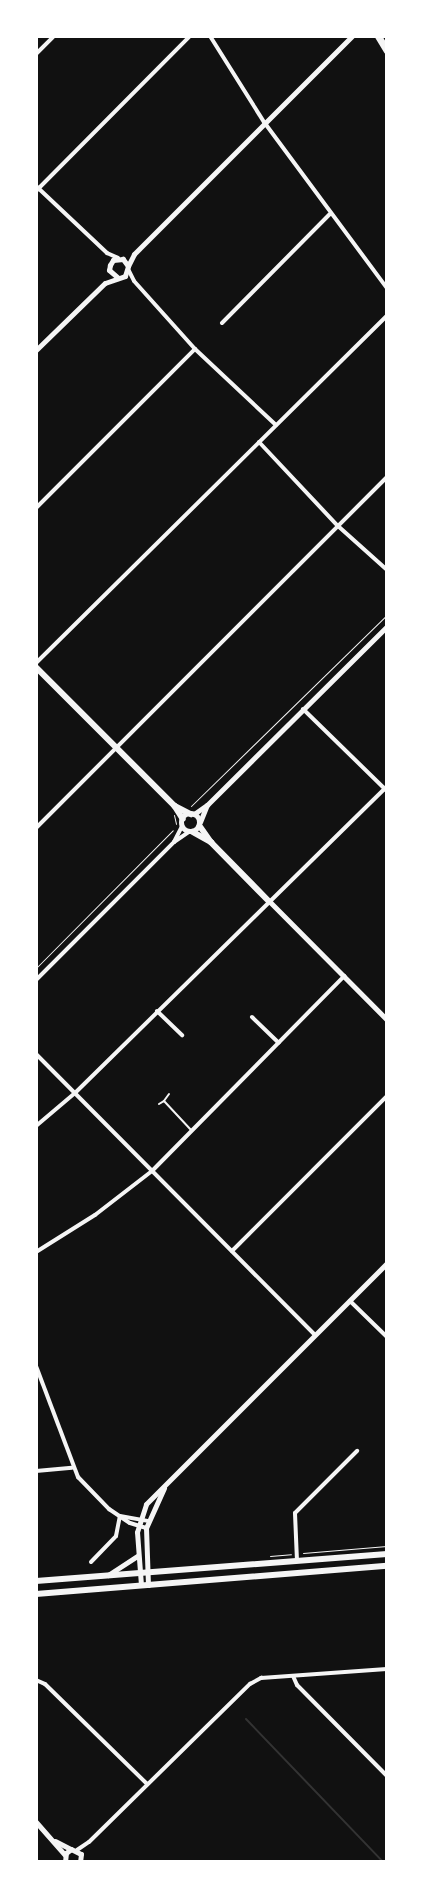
<!DOCTYPE html>
<style>
body{margin:0}
#map{position:relative;width:423px;height:1898px;overflow:hidden;background:#111;font-family:Bitter,serif}
div>[style]{position:absolute}
[style*='--x']{left:calc(var(--x)*1px);top:calc(var(--y)*1px);width:calc(var(--w)*1px);rotate:calc(var(--a)*1deg)}
.stream>*{height:2px;margin:-1px;padding:0 1px;transform-origin:1px;border-radius:1px;background:#333}
.path>*{height:1px;margin:-0.5px;padding:0 0.5px;transform-origin:0.5px;border-radius:0.5px;background:#f5f5f5}
.service>*{height:2px;margin:-1px;padding:0 1px;transform-origin:1px;border-radius:1px;background:#f5f5f5}
.minor>*{height:4px;margin:-2px;padding:0 2px;transform-origin:2px;border-radius:2px;background:#f5f5f5}
.tertiary>*{height:5px;margin:-2.5px;padding:0 2.5px;transform-origin:2.5px;border-radius:2.5px;background:#f5f5f5}
.secondary>*{height:5.5px;margin:-2.75px;padding:0 2.75px;transform-origin:2.75px;border-radius:2.75px;background:#f5f5f5}
.secondary>.ring{margin:-2.75px;padding:0;box-sizing:content-box;background:none;border:5.5px solid #f5f5f5;border-radius:50%}
.primary>*{height:6px;margin:-3px;padding:0 3px;transform-origin:3px;border-radius:3px;background:#f5f5f5}
.trunk>*{height:7px;margin:-3.5px;padding:0 3.5px;transform-origin:3.5px;border-radius:3.5px;background:#f5f5f5}
span{translate:-50% -50%;white-space:nowrap;text-align:center;line-height:1.15;-webkit-text-stroke:4px #fff;paint-order:stroke}
.frame{position:absolute;inset:0;border:38px solid #fff;pointer-events:none}
</style>
<div id="map">
<div class="stream">
<div style="--x:246;--y:1719;--w:198;--a:46.2"></div>
</div>
<div class="path">
<div style="--x:191;--y:806;--w:274;--a:-44.3"></div>
<div style="--x:174;--y:815;--w:9;--a:77"></div>
<div style="--x:36;--y:968;--w:194;--a:-45.2"></div>
<div style="--x:303;--y:1553;--w:84;--a:-4.8"></div>
<div style="--x:270;--y:1556;--w:21;--a:-5"></div>
</div>
<div class="service">
<div style="--x:169;--y:1094;--w:9;--a:126"></div>
<div style="--x:164;--y:1101;--w:40;--a:47"></div>
<div style="--x:159;--y:1104;--w:6;--a:-31"></div>
</div>
<div class="minor">
<div style="--x:210;--y:36;--w:102;--a:57.9"></div>
<div style="--x:264;--y:122;--w:207;--a:53.5"></div>
<div style="--x:36;--y:54;--w:25;--a:-45"></div>
<div style="--x:36;--y:186;--w:98;--a:43.3"></div>
<div style="--x:107;--y:253;--w:12;--a:24"></div>
<div style="--x:36;--y:191;--w:218;--a:-45.2"></div>
<div style="--x:128;--y:269;--w:13;--a:63"></div>
<div style="--x:134;--y:281;--w:91;--a:48.1"></div>
<div style="--x:195;--y:349;--w:111;--a:43.2"></div>
<div style="--x:222;--y:323;--w:153;--a:-45.3"></div>
<div style="--x:259;--y:442;--w:115;--a:46.8"></div>
<div style="--x:338;--y:526;--w:66;--a:41.9"></div>
<div style="--x:36;--y:508;--w:225;--a:-45"></div>
<div style="--x:36;--y:663;--w:494;--a:-44.7"></div>
<div style="--x:303;--y:709;--w:117;--a:44.3"></div>
<div style="--x:36;--y:828;--w:496;--a:-45"></div>
<div style="--x:174;--y:842;--w:18;--a:-63"></div>
<div style="--x:36;--y:980;--w:195;--a:-45"></div>
<div style="--x:174;--y:842;--w:18;--a:-34"></div>
<div style="--x:157;--y:1011;--w:35;--a:44"></div>
<div style="--x:252;--y:1017;--w:37;--a:44"></div>
<div style="--x:36;--y:1054;--w:396;--a:45.2"></div>
<div style="--x:36;--y:1126;--w:51;--a:-40.2"></div>
<div style="--x:75;--y:1093;--w:438;--a:-44.5"></div>
<div style="--x:232;--y:1251;--w:219;--a:-45"></div>
<div style="--x:36;--y:1252;--w:70;--a:-32.1"></div>
<div style="--x:95;--y:1215;--w:72;--a:-37.7"></div>
<div style="--x:152;--y:1171;--w:274;--a:-45.4"></div>
<div style="--x:350;--y:1301;--w:52;--a:44.2"></div>
<div style="--x:36;--y:1366;--w:119;--a:69.3"></div>
<div style="--x:78;--y:1477;--w:45;--a:45.9"></div>
<div style="--x:109;--y:1509;--w:25;--a:34"></div>
<div style="--x:130;--y:1523;--w:17;--a:17"></div>
<div style="--x:36;--y:1471;--w:36;--a:-5"></div>
<div style="--x:120;--y:1516;--w:28;--a:10"></div>
<div style="--x:297;--y:1561;--w:48;--a:-92.4"></div>
<div style="--x:295;--y:1513;--w:88;--a:-45"></div>
<div style="--x:91;--y:1562;--w:36;--a:-46"></div>
<div style="--x:116;--y:1536;--w:20;--a:-79"></div>
<div style="--x:293;--y:1676;--w:10;--a:66"></div>
<div style="--x:297;--y:1685;--w:128;--a:45.3"></div>
<div style="--x:36;--y:1680;--w:10;--a:24"></div>
<div style="--x:45;--y:1684;--w:143;--a:44.4"></div>
<div style="--x:77;--y:1850;--w:14;--a:-34"></div>
<div style="--x:89;--y:1842;--w:226;--a:-44.5"></div>
<div style="--x:250;--y:1684;--w:13;--a:-29"></div>
<div style="--x:261;--y:1678;--w:126;--a:-4.1"></div>
</div>
<div class="tertiary">
<div style="--x:128;--y:266;--w:13;--a:-63"></div>
<div style="--x:134;--y:254;--w:308;--a:-45"></div>
<div style="--x:36;--y:350;--w:96;--a:-44.2"></div>
<div style="--x:105;--y:283;--w:21;--a:-19"></div>
<div style="--x:125;--y:276;--w:10;--a:-73"></div>
<div style="--x:128;--y:266;--w:9;--a:-126"></div>
<div style="--x:123;--y:259;--w:10;--a:174"></div>
<div style="--x:113;--y:260;--w:6;--a:121"></div>
<div style="--x:110;--y:265;--w:5;--a:101"></div>
<div style="--x:109;--y:270;--w:11;--a:41"></div>
<div style="--x:194;--y:814;--w:16;--a:-35"></div>
<div style="--x:207;--y:805;--w:254;--a:-44.8"></div>
<div style="--x:200;--y:822;--w:18;--a:-68"></div>
<div style="--x:269;--y:901;--w:168;--a:45.2"></div>
<div style="--x:108;--y:1575;--w:35;--a:-33"></div>
<div style="--x:141;--y:1585;--w:53;--a:-94.3"></div>
<div style="--x:137;--y:1532;--w:29;--a:-72"></div>
<div style="--x:146;--y:1504;--w:341;--a:-45"></div>
<div style="--x:148;--y:1585;--w:57;--a:-92"></div>
<div style="--x:146;--y:1528;--w:44;--a:-65.8"></div>
<div style="--x:36;--y:1822;--w:44;--a:48.7"></div>
<div style="--x:55;--y:1841;--w:18;--a:27"></div>
<div style="--x:65;--y:1862;--w:9;--a:-84"></div>
<div style="--x:66;--y:1853;--w:6;--a:-39"></div>
<div style="--x:71;--y:1849;--w:11;--a:27"></div>
<div style="--x:81;--y:1854;--w:8;--a:97"></div>
</div>
<div class="secondary">
<div style="--x:36;--y:667;--w:197;--a:45"></div>
<div style="--x:175;--y:806;--w:15;--a:58"></div>
<div style="--x:175;--y:806;--w:18;--a:27"></div>
<div class="ring" style="left:182px;top:814px;width:12.5px;height:12.5px"></div>
<div style="--x:200;--y:826;--w:19;--a:55"></div>
<div style="--x:211;--y:842;--w:83;--a:45.5"></div>
<div style="--x:193;--y:832;--w:21;--a:29"></div>
</div>
<div class="primary">
<div style="--x:36;--y:1581;--w:352;--a:-4.4"></div>
<div style="--x:36;--y:1594;--w:352;--a:-4.6"></div>
</div>
<div class="trunk">
<div style="--x:378;--y:36;--w:17;--a:59"></div>
</div>
<div class="frame"></div>
</div>
